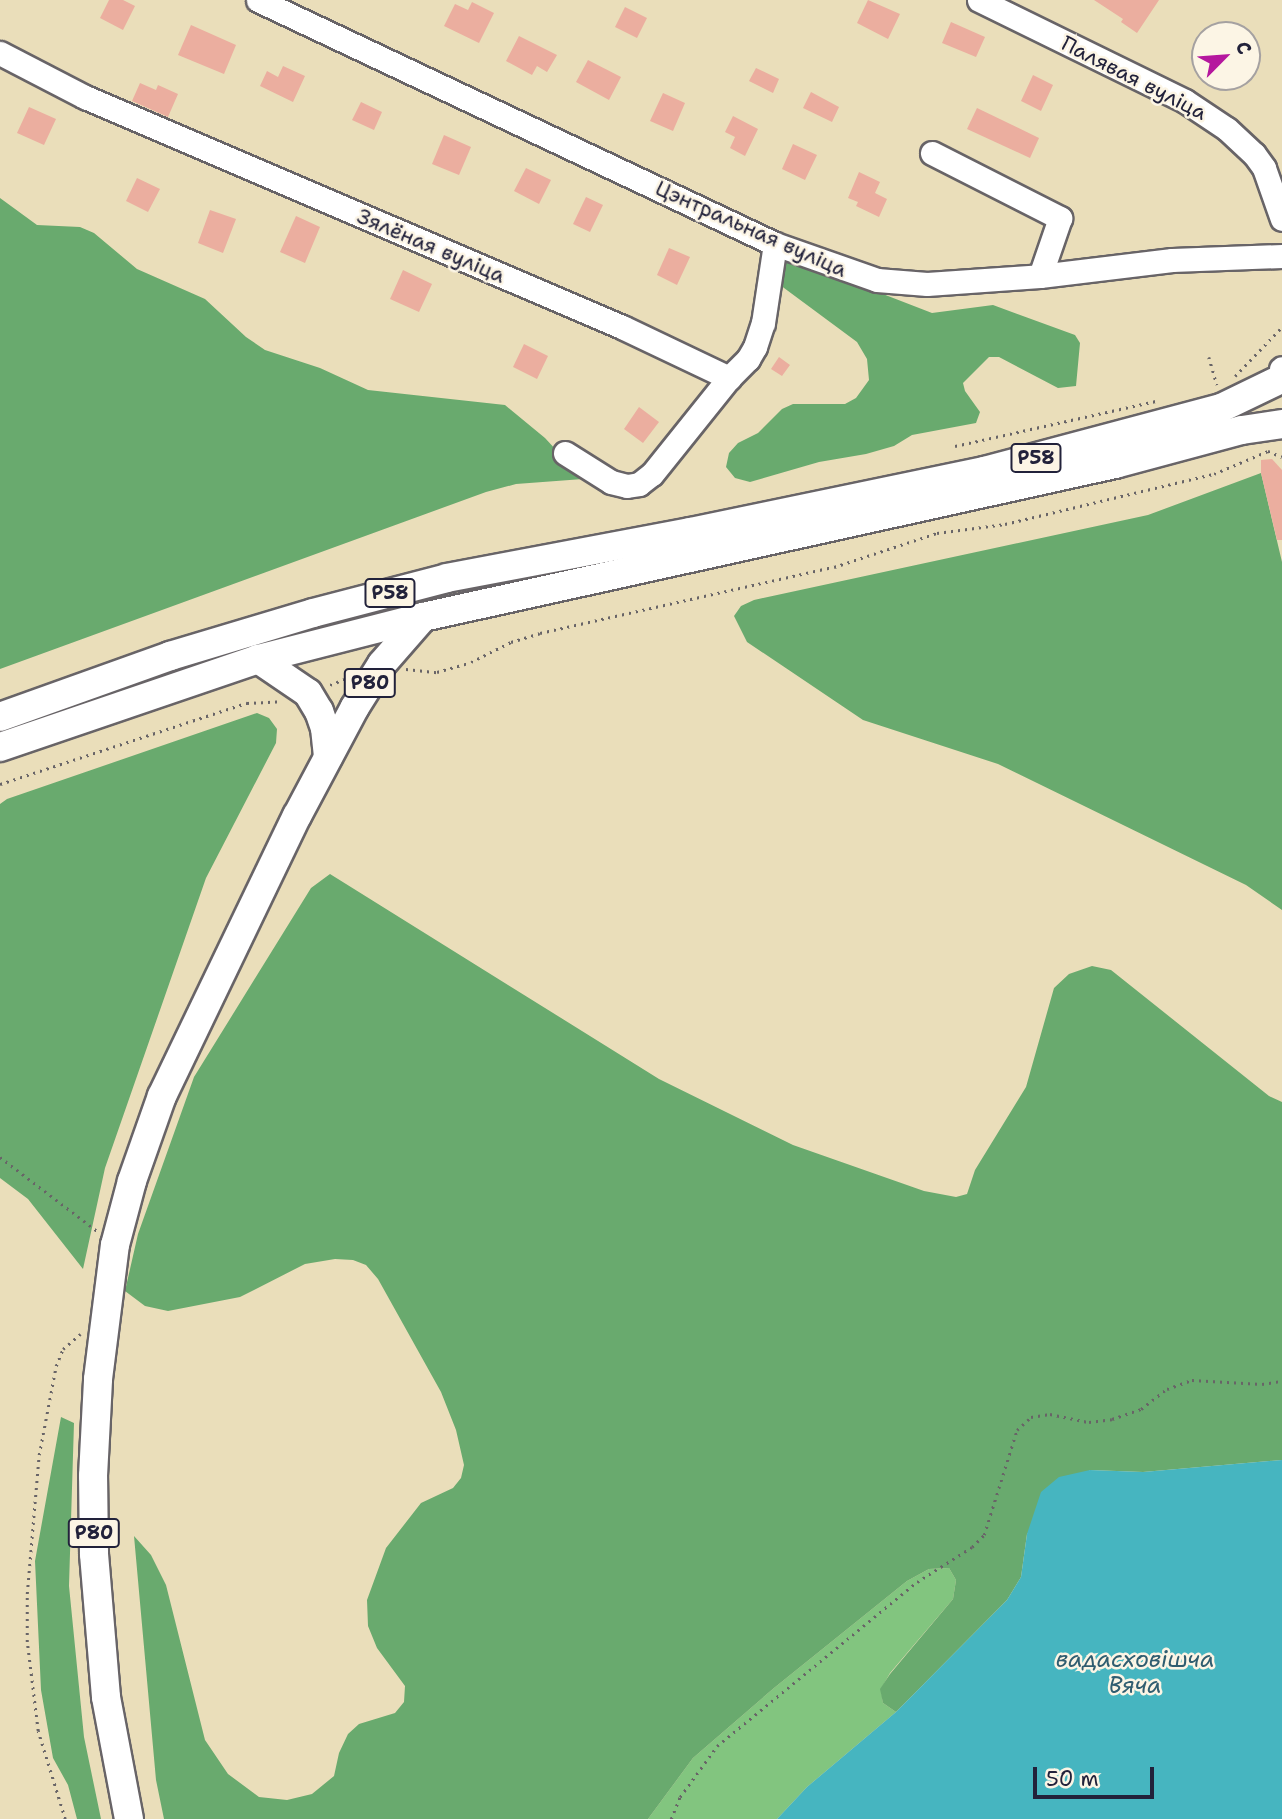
<!DOCTYPE html>
<meta charset="utf-8">
<style>
body{margin:0}
#map{position:relative;width:1282px;height:1819px;overflow:hidden;background:#eadeba;font-family:"Shantell Sans",sans-serif}
div>[style]{position:absolute}
[style*='--x']{left:calc(var(--x)*1px);top:calc(var(--y)*1px);width:calc(var(--w)*1px);rotate:calc(var(--a)*1deg)}
.green>*{inset:0;background:#82c57f}
.forest>*{inset:0;background:#69aa6e}
.water>*{inset:0;background:#46b5c0}
.building>*{inset:0;background:#ebae9f}
.path>*{height:2.5px;margin-top:-1.25px;transform-origin:0;background:repeating-linear-gradient(90deg,#686467 0 2px,transparent 0 7px)}
.roads{filter:drop-shadow(2px 0 #686467) drop-shadow(-2px 0 #686467) drop-shadow(0 2px #686467) drop-shadow(0 -2px #686467)}
.minor>*{height:23px;margin:-11.5px;padding:0 11.5px;transform-origin:11.5px;border-radius:11.5px;background:#fff}
.major>*{height:28px;margin:-14px;padding:0 14px;transform-origin:14px;border-radius:14px;background:#fff}
span{translate:-50% -50%;white-space:nowrap;text-align:center;line-height:1.15;-webkit-text-stroke:5px #fcf5e5;paint-order:stroke}
.shield-label span{padding:2px 5px;background:#fcf5e5;border:2px solid;border-radius:5px;-webkit-text-stroke-width:0}
.shield-label{font-size:19px;color:#22223b;font-weight:700}
.street-label{font-size:21px;color:#22223b}
.water-label{font-size:23px;color:#305d70;font-style:italic}
.north{position:absolute;left:1191px;top:21px;width:70px;height:70px;box-sizing:border-box;background:#fcf5e5;border:2px solid #a5a1a1;border-radius:50%;rotate:65deg;font-size:19px;font-weight:700;line-height:28px;text-align:center;color:#22223b}
.north::after{content:'';display:block;margin:auto;width:24px;height:32px;background:#b5179e;clip-path:polygon(50% 0,100% 100%,50% 72%,0 100%)}
.scale{position:absolute;left:1033px;top:1767px;width:121px;height:32px;box-sizing:border-box;border:4px solid #22223b;border-top:0;padding-left:9px;font-size:21px;line-height:24px;white-space:nowrap;color:#22223b;-webkit-text-stroke:5px #fcf5e5;paint-order:stroke}
</style>
<div id="map">
<div class="green">
<div style="clip-path:polygon(949px 1568px,956px 1580px,953px 1599px,890px 1673px,881px 1689px,883px 1703px,896px 1712px,807px 1787px,777px 1819px,648px 1819px,693px 1758px,774px 1688px,907px 1581px,929px 1569px)"></div>
</div>
<div class="forest">
<div style="clip-path:polygon(0 198px,37px 225px,80px 227px,94px 233px,137px 269px,205px 299px,246px 337px,265px 350px,320px 368px,368px 390px,505px 405px,545px 438px,583px 479px,516px 484px,486px 492px,0 669px)"></div>
<div style="clip-path:polygon(795px 260px,932px 313px,993px 305px,1075px 335px,1080px 343px,1076px 386px,1058px 388px,999px 357px,989px 357px,963px 383px,965px 391px,980px 412px,976px 423px,912px 435px,894px 446px,866px 454px,819px 462px,750px 482px,735px 478px,726px 467px,729px 453px,738px 443px,758px 433px,782px 409px,793px 404px,845px 404px,856px 398px,869px 380px,867px 359px,857px 342px,780px 285px,780px 272px,785px 262px)"></div>
<div style="clip-path:polygon(1261px 473px,1282px 562px,1282px 910px,1246px 885px,998px 764px,863px 720px,747px 642px,734px 616px,741px 606px,754px 600px,1148px 515px)"></div>
<div style="clip-path:polygon(257px 713px,269px 718px,277px 729px,276px 743px,206px 878px,105px 1168px,83px 1269px,28px 1199px,0 1178px,0 804px,7px 799px)"></div>
<div style="clip-path:polygon(330px 874px,659px 1079px,793px 1145px,924px 1191px,956px 1197px,967px 1194px,975px 1170px,1026px 1087px,1054px 988px,1069px 974px,1092px 966px,1111px 970px,1269px 1096px,1282px 1102px,1282px 1460px,1143px 1472px,1090px 1470px,1027px 1534px,1021px 1577px,1007px 1600px,896px 1712px,883px 1703px,880px 1689px,890px 1674px,953px 1599px,956px 1580px,949px 1568px,929px 1569px,907px 1581px,774px 1688px,693px 1758px,648px 1819px,164px 1819px,156px 1780px,134px 1536px,151px 1555px,166px 1585px,205px 1740px,228px 1774px,259px 1797px,287px 1800px,312px 1794px,334px 1776px,339px 1753px,348px 1734px,359px 1724px,395px 1713px,404px 1702px,405px 1686px,377px 1648px,368px 1626px,367px 1600px,386px 1548px,421px 1503px,453px 1488px,461px 1478px,464px 1465px,456px 1430px,441px 1392px,378px 1279px,366px 1265px,353px 1260px,335px 1259px,305px 1264px,240px 1297px,168px 1311px,145px 1306px,125px 1291px,138px 1234px,194px 1077px,311px 888px)"></div>
<div style="clip-path:polygon(61px 1417px,74px 1423px,69px 1586px,84px 1737px,101px 1819px,77px 1819px,68px 1785px,53px 1758px,41px 1690px,35px 1561px)"></div>
</div>
<div class="water">
<div style="clip-path:polygon(1282px 1460px,1282px 1819px,777px 1819px,807px 1787px,896px 1712px,1007px 1600px,1021px 1577px,1027px 1534px,1041px 1492px,1059px 1477px,1090px 1470px,1143px 1472px)"></div>
</div>
<div class="building">
<div style="clip-path:polygon(109px 0,123px 0,135px 6px,123px 30px,100px 18px)"></div>
<div style="clip-path:polygon(868px 0,900px 14px,888px 39px,857px 23px)"></div>
<div style="clip-path:polygon(1094px 0,1159px 0,1137px 33px,1121px 22px,1123px 19px)"></div>
<div style="clip-path:polygon(472px 2px,494px 13px,479px 43px,444px 26px,455px 4px,468px 10px)"></div>
<div style="clip-path:polygon(625px 7px,647px 18px,637px 38px,615px 27px)"></div>
<div style="clip-path:polygon(951px 22px,985px 37px,976px 57px,942px 43px)"></div>
<div style="clip-path:polygon(191px 25px,236px 45px,224px 74px,178px 55px)"></div>
<div style="clip-path:polygon(519px 36px,557px 55px,547px 72px,537px 66px,532px 75px,506px 61px)"></div>
<div style="clip-path:polygon(588px 60px,621px 77px,609px 100px,576px 82px)"></div>
<div style="clip-path:polygon(283px 66px,305px 76px,293px 102px,260px 86px,267px 71px,278px 77px)"></div>
<div style="clip-path:polygon(756px 68px,779px 79px,773px 93px,749px 81px)"></div>
<div style="clip-path:polygon(1033px 75px,1053px 85px,1041px 111px,1021px 101px)"></div>
<div style="clip-path:polygon(140px 83px,156px 90px,158px 85px,178px 94px,168px 117px,132px 101px)"></div>
<div style="clip-path:polygon(811px 92px,839px 107px,832px 122px,803px 108px)"></div>
<div style="clip-path:polygon(663px 93px,685px 103px,673px 131px,650px 121px)"></div>
<div style="clip-path:polygon(361px 102px,382px 112px,374px 130px,352px 120px)"></div>
<div style="clip-path:polygon(29px 107px,56px 119px,44px 145px,17px 133px)"></div>
<div style="clip-path:polygon(977px 108px,1039px 138px,1030px 158px,967px 129px)"></div>
<div style="clip-path:polygon(733px 116px,758px 129px,745px 156px,730px 148px,735px 137px,725px 132px)"></div>
<div style="clip-path:polygon(444px 135px,471px 147px,459px 175px,432px 164px)"></div>
<div style="clip-path:polygon(793px 144px,817px 155px,805px 180px,782px 169px)"></div>
<div style="clip-path:polygon(526px 168px,551px 180px,539px 204px,514px 191px)"></div>
<div style="clip-path:polygon(859px 172px,880px 182px,875px 193px,887px 199px,879px 217px,856px 206px,858px 202px,848px 198px)"></div>
<div style="clip-path:polygon(137px 178px,160px 189px,148px 212px,126px 201px)"></div>
<div style="clip-path:polygon(586px 197px,603px 205px,590px 232px,573px 224px)"></div>
<div style="clip-path:polygon(210px 210px,236px 219px,223px 253px,198px 243px)"></div>
<div style="clip-path:polygon(296px 216px,320px 227px,305px 263px,280px 252px)"></div>
<div style="clip-path:polygon(669px 248px,690px 257px,677px 285px,657px 275px)"></div>
<div style="clip-path:polygon(403px 270px,432px 284px,419px 312px,390px 299px)"></div>
<div style="clip-path:polygon(524px 344px,548px 356px,537px 379px,513px 367px)"></div>
<div style="clip-path:polygon(779px 357px,790px 365px,782px 376px,771px 369px)"></div>
<div style="clip-path:polygon(639px 407px,659px 422px,643px 443px,624px 429px)"></div>
<div style="clip-path:polygon(1272px 459px,1282px 470px,1282px 540px,1277px 540px,1261px 473px,1261px 460px)"></div>
</div>
<div class="path">
<div style="--x:1209;--y:357;--w:29;--a:74"></div>
<div style="--x:1235;--y:376;--w:68;--a:-46.2"></div>
<div style="--x:955;--y:446;--w:207;--a:-12.6"></div>
<div style="--x:406;--y:669;--w:31;--a:6"></div>
<div style="--x:437;--y:672;--w:35;--a:-16"></div>
<div style="--x:471;--y:662;--w:45;--a:-26.6"></div>
<div style="--x:511;--y:642;--w:30;--a:-17"></div>
<div style="--x:540;--y:633;--w:301;--a:-12.7"></div>
<div style="--x:834;--y:567;--w:108;--a:-18.3"></div>
<div style="--x:937;--y:533;--w:69;--a:-7.5"></div>
<div style="--x:1005;--y:524;--w:215;--a:-13.5"></div>
<div style="--x:1214;--y:474;--w:59;--a:-23.1"></div>
<div style="--x:1268;--y:451;--w:15;--a:23"></div>
<div style="--x:330;--y:685;--w:18;--a:-22"></div>
<div style="--x:0;--y:784;--w:260;--a:-18.2"></div>
<div style="--x:247;--y:703;--w:34;--a:-3"></div>
<div style="--x:0;--y:1157;--w:122;--a:37.3"></div>
<div style="--x:65;--y:1819;--w:92;--a:-107.1"></div>
<div style="--x:38;--y:1731;--w:90;--a:-97"></div>
<div style="--x:27;--y:1642;--w:48;--a:-90"></div>
<div style="--x:27;--y:1594;--w:140;--a:-85.1"></div>
<div style="--x:39;--y:1455;--w:91;--a:-79.2"></div>
<div style="--x:56;--y:1366;--w:18;--a:-68"></div>
<div style="--x:63;--y:1349;--w:23;--a:-41"></div>
<div style="--x:671;--y:1819;--w:24;--a:-68"></div>
<div style="--x:680;--y:1797;--w:63;--a:-54"></div>
<div style="--x:717;--y:1746;--w:259;--a:-39.4"></div>
<div style="--x:917;--y:1582;--w:65;--a:-32.5"></div>
<div style="--x:972;--y:1547;--w:17;--a:-45"></div>
<div style="--x:984;--y:1535;--w:110;--a:-72.6"></div>
<div style="--x:1017;--y:1430;--w:19;--a:-43"></div>
<div style="--x:1031;--y:1417;--w:19;--a:-9"></div>
<div style="--x:1050;--y:1414;--w:40;--a:12"></div>
<div style="--x:1089;--y:1422;--w:23;--a:-7"></div>
<div style="--x:1112;--y:1419;--w:31;--a:-19"></div>
<div style="--x:1141;--y:1409;--w:33;--a:-38"></div>
<div style="--x:1167;--y:1389;--w:27;--a:-20"></div>
<div style="--x:1192;--y:1380;--w:70;--a:3.3"></div>
<div style="--x:1262;--y:1384;--w:20;--a:-9"></div>
</div>
<div class="roads">
<div class="minor">
<div style="--x:258;--y:0;--w:572;--a:25.27"></div>
<div style="--x:775;--y:244;--w:108;--a:19.4"></div>
<div style="--x:877;--y:280;--w:50;--a:4.6"></div>
<div style="--x:927;--y:284;--w:113;--a:-4"></div>
<div style="--x:1040;--y:276;--w:133;--a:-6.9"></div>
<div style="--x:1172;--y:260;--w:110;--a:-2.1"></div>
<div style="--x:979;--y:0;--w:229;--a:26.1"></div>
<div style="--x:1185;--y:101;--w:50;--a:33.7"></div>
<div style="--x:1227;--y:129;--w:37;--a:43"></div>
<div style="--x:1254;--y:154;--w:17;--a:54"></div>
<div style="--x:1264;--y:168;--w:54;--a:70.6"></div>
<div style="--x:0;--y:53;--w:96;--a:27.4"></div>
<div style="--x:85;--y:97;--w:584;--a:23.19"></div>
<div style="--x:622;--y:327;--w:119;--a:25.5"></div>
<div style="--x:729;--y:378;--w:27;--a:-45"></div>
<div style="--x:748;--y:359;--w:14;--a:-60"></div>
<div style="--x:755;--y:347;--w:25;--a:-72"></div>
<div style="--x:763;--y:323;--w:80;--a:-81.4"></div>
<div style="--x:932;--y:153;--w:144;--a:26.9"></div>
<div style="--x:1060;--y:218;--w:61;--a:109"></div>
<div style="--x:1281;--y:369;--w:1;--a:-45"></div>
<div style="--x:565;--y:453;--w:54;--a:32.2"></div>
<div style="--x:611;--y:482;--w:16;--a:14"></div>
<div style="--x:627;--y:486;--w:12;--a:-9"></div>
<div style="--x:639;--y:484;--w:16;--a:-38"></div>
<div style="--x:652;--y:474;--w:123;--a:-51.3"></div>
</div>
<div class="major">
<div style="--x:258;--y:659;--w:60;--a:34.2"></div>
<div style="--x:308;--y:693;--w:21;--a:59"></div>
<div style="--x:319;--y:711;--w:18;--a:71"></div>
<div style="--x:325;--y:728;--w:29;--a:84"></div>
<div style="--x:0;--y:717;--w:181;--a:-19.7"></div>
<div style="--x:170;--y:656;--w:149;--a:-16.7"></div>
<div style="--x:313;--y:613;--w:138;--a:-14.6"></div>
<div style="--x:447;--y:578;--w:247;--a:-10.7"></div>
<div style="--x:690;--y:532;--w:300;--a:-11.7"></div>
<div style="--x:984;--y:471;--w:245;--a:-14.9"></div>
<div style="--x:1221;--y:408;--w:60;--a:-25.7"></div>
<div style="--x:0;--y:747;--w:273;--a:-18.8"></div>
<div style="--x:258;--y:659;--w:170;--a:-14.3"></div>
<div style="--x:423;--y:617;--w:709;--a:-12.47"></div>
<div style="--x:1115;--y:464;--w:131;--a:-15"></div>
<div style="--x:1242;--y:430;--w:40;--a:-8.5"></div>
<div style="--x:129;--y:1819;--w:124;--a:-100.7"></div>
<div style="--x:106;--y:1697;--w:144;--a:-94.8"></div>
<div style="--x:94;--y:1554;--w:78;--a:-90.7"></div>
<div style="--x:93;--y:1476;--w:97;--a:-87"></div>
<div style="--x:98;--y:1379;--w:135;--a:-82.8"></div>
<div style="--x:115;--y:1245;--w:66;--a:-75.1"></div>
<div style="--x:132;--y:1181;--w:90;--a:-70.6"></div>
<div style="--x:162;--y:1096;--w:311;--a:-64.3"></div>
<div style="--x:297;--y:816;--w:123;--a:-62"></div>
<div style="--x:355;--y:707;--w:51;--a:-57.9"></div>
<div style="--x:382;--y:664;--w:62;--a:-48.9"></div>
</div>
</div>
<div class="shield-label">
<span style="left:1036px;top:458px">Р58</span>
<span style="left:390px;top:593px">Р58</span>
<span style="left:370px;top:683px">Р80</span>
<span style="left:94px;top:1533px">Р80</span>
</div>
<div class="street-label">
<span style="left:1134px;top:78px;rotate:27deg">Палявая вуліца</span>
<span style="left:751px;top:229px;rotate:24deg">Цэнтральная вуліца</span>
<span style="left:431px;top:246px;rotate:23deg">Зялёная вуліца</span>
</div>
<div class="water-label">
<span style="left:1135px;top:1672px">вадасховішча<br>Вяча</span>
</div>
<div class="north">С</div>
<div class="scale">50 m</div>
</div>
